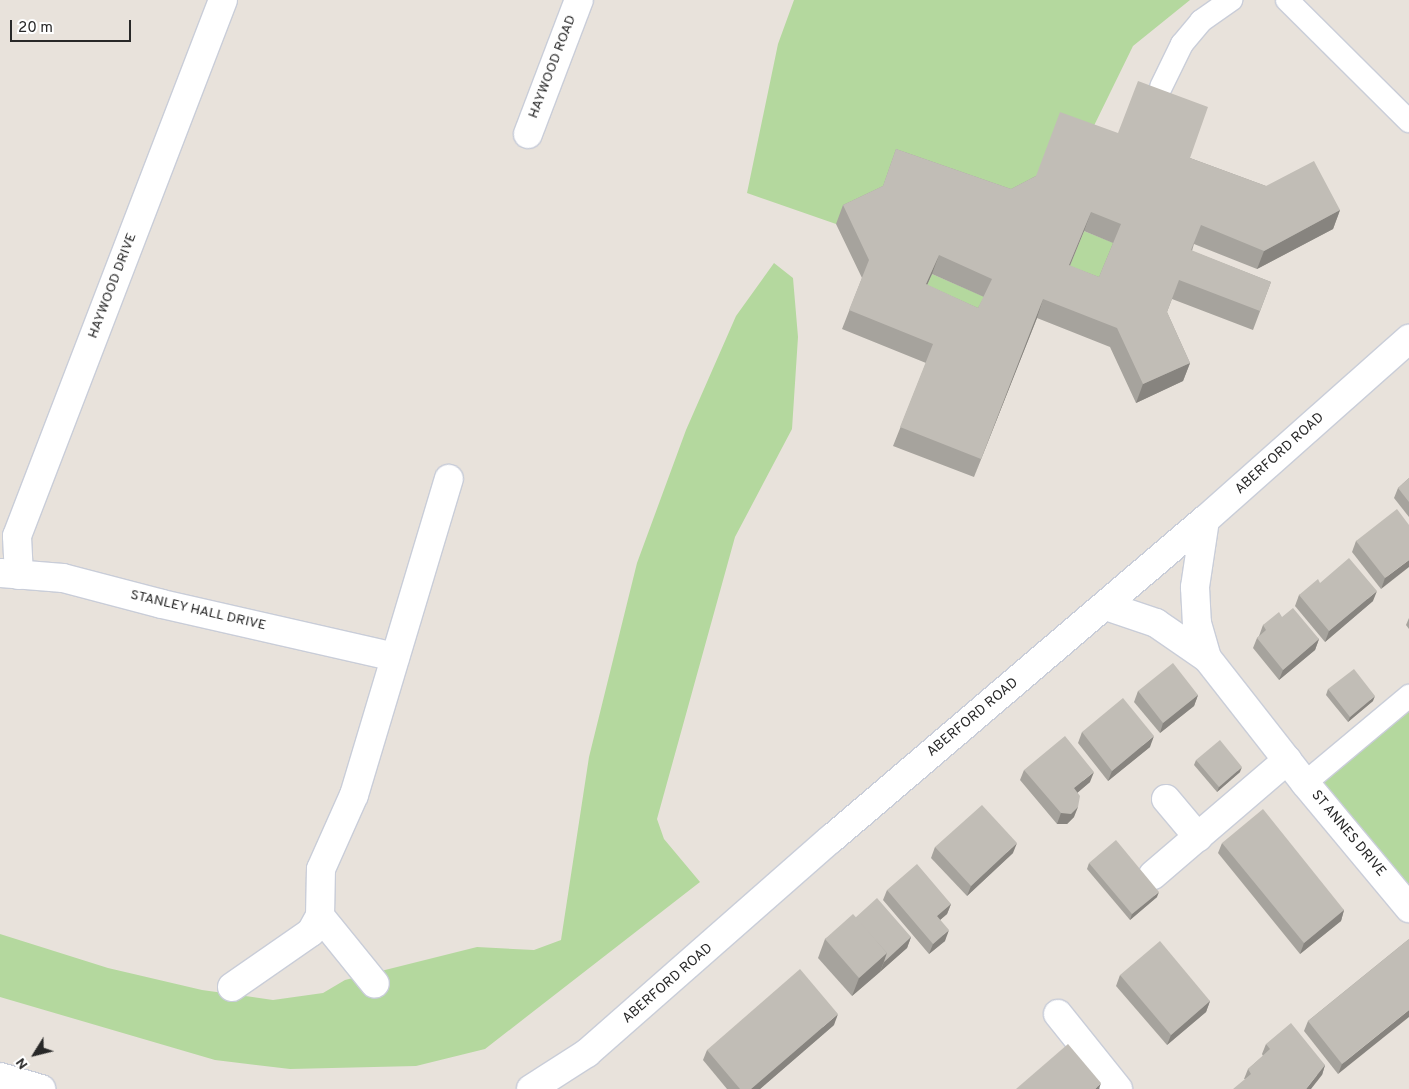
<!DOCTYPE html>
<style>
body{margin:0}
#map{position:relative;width:1409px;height:1089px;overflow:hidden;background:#e8e2db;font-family:Overpass,sans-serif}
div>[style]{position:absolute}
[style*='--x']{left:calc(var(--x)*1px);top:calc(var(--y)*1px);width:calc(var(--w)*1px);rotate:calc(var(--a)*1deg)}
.green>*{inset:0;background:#b4d89e}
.roads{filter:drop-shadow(1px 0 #c9cdd8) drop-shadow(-1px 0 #c9cdd8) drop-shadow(0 1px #c9cdd8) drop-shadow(0 -1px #c9cdd8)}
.service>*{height:22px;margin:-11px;padding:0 11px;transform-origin:11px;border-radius:11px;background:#fff}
.minor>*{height:28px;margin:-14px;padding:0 14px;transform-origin:14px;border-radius:14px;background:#fff}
.wall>*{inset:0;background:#a6a39d}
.shaded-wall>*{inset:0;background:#87847f}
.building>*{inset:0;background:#c1bdb6}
span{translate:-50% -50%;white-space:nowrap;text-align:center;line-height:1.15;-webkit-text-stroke:4.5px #fff;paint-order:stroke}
.street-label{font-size:14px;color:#282828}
.north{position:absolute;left:10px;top:1029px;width:50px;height:50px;-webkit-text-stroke:4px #fff;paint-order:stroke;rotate:234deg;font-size:14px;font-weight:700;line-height:20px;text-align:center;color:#282828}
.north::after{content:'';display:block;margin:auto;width:18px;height:22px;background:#282828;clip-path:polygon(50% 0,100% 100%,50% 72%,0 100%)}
.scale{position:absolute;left:10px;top:20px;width:121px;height:22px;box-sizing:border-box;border:2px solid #282828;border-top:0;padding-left:6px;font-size:15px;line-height:18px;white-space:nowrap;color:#282828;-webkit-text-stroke:4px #fff;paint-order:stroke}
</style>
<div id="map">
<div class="green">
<div style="clip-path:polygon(794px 0,1190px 0,1133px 46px,1086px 142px,1029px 195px,877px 205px,836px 224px,747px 193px,778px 44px)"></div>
<div style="clip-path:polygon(1084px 231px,1114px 243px,1092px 296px,1062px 284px)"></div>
<div style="clip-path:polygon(774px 263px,793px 278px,798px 337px,792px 429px,735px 537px,657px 819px,664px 839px,700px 882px,485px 1049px,416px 1066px,290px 1069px,215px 1060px,0 997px,0 934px,108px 968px,202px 990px,273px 1000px,323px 993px,345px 980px,477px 947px,534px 950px,561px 940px,589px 757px,637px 563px,686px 430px,736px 316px)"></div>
<div style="clip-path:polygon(932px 274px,985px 297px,971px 327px,919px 303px)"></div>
<div style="clip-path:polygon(1409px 696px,1409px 908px,1305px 783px)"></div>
</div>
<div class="roads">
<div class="service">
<div style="--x:1287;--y:0;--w:172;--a:44.8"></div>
<div style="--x:1161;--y:87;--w:48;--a:-64"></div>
<div style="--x:1182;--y:44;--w:30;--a:-50"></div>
<div style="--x:1201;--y:21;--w:37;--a:-35"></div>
<div style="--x:1305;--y:783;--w:136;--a:-39.9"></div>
</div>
<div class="minor">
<div style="--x:528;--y:134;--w:143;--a:-69.2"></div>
<div style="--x:1205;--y:520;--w:68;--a:98.5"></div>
<div style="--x:1195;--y:587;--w:36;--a:87"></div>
<div style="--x:1197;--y:623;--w:36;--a:74"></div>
<div style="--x:1;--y:573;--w:62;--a:4.6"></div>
<div style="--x:63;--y:578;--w:102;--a:14.7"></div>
<div style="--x:162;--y:604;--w:239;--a:12.8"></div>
<div style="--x:19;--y:575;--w:39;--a:-93"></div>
<div style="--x:17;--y:536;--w:574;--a:-68.98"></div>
<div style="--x:1106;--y:606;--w:53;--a:18.8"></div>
<div style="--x:1156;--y:623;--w:62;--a:34.5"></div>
<div style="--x:1207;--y:658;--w:159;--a:51.9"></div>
<div style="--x:1305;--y:783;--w:163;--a:50.2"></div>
<div style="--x:1166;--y:799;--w:50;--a:49.9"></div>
<div style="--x:1153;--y:875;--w:177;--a:-40.6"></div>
<div style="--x:320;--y:916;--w:87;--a:51"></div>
<div style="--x:232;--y:987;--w:96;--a:-34.8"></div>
<div style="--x:311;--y:932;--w:18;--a:-61"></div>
<div style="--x:320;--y:916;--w:47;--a:-88.8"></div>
<div style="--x:321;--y:869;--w:81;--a:-66"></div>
<div style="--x:354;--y:795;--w:330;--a:-73.3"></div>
<div style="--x:1058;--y:1014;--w:96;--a:51.3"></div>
<div style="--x:0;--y:1077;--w:43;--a:16.3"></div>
<div style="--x:531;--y:1089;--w:67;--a:-32.7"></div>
<div style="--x:587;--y:1053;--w:325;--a:-41.3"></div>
<div style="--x:831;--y:839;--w:492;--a:-40.5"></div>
<div style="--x:1205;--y:520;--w:273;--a:-41.6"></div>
</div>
</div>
<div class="wall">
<div style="clip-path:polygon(evenodd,1118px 133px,1190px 158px,1266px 186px,1340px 210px,1333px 229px,1257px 269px,1194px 244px,1192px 251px,1271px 282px,1253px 330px,1172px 299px,1167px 312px,1190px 363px,1183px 381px,1136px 403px,1110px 347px,1037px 318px,974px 477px,893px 446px,926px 363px,842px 329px,862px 278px,836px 224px,843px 205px,883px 186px,896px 149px,1011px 189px,1118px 133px,1084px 231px,1113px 243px,1099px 277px,1070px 266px,1084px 231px,1118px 133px,932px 274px,984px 297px,978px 308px,927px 285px,932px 274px)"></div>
<div style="clip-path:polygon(1409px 478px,1409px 517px,1394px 498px,1398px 488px)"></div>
<div style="clip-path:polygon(1409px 525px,1381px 589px,1352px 552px,1356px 541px)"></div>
<div style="clip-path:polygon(1320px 583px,1373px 601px,1325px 642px,1295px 606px,1299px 595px)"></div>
<div style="clip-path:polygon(1282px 617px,1319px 639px,1315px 650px,1279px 680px,1253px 648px,1257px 638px,1259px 636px,1263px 625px)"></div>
<div style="clip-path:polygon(1409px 618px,1409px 629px,1406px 625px)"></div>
<div style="clip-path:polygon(1328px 689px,1373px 701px,1348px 722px,1326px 695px)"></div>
<div style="clip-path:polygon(1138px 691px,1198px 695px,1194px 706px,1160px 733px,1134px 702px)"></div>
<div style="clip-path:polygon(1082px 732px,1150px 747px,1108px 781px,1078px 743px)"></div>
<div style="clip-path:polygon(1196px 760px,1240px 772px,1217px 792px,1194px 765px)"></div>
<div style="clip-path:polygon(1024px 770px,1090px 782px,1077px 793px,1074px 817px,1067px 824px,1057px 824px,1020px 780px)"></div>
<div style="clip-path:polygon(1222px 843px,1344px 910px,1341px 921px,1300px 954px,1218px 853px)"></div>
<div style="clip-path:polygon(935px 847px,1013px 853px,967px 896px,931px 858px)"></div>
<div style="clip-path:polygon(1089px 863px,1157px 897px,1130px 920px,1087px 869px)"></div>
<div style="clip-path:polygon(887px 890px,951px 904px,947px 914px,940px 920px,945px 941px,929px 954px,883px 900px)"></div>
<div style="clip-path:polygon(855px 918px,911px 937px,907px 948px,852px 996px,818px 958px,825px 939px)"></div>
<div style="clip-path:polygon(1409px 939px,1338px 1074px,1304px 1031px,1308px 1021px)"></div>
<div style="clip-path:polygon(1120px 975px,1210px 1001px,1206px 1012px,1167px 1045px,1116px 986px)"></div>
<div style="clip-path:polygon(834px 1025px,760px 1089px,727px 1089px,703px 1060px,707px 1050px)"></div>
<div style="clip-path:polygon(1266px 1044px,1325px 1065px,1322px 1075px,1244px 1079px,1248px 1069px,1263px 1056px,1262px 1054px)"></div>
</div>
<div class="shaded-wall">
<div style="clip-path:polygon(1340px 210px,1333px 229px,1257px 269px,1264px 251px)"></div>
<div style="clip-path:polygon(1091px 212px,1084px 231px,1062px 284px,1069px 265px)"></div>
<div style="clip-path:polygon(939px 255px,932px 274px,919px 303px,926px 284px)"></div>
<div style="clip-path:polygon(1043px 299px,1037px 318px,974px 477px,981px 459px)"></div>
<div style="clip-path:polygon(1190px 363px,1183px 381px,1136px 403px,1143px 384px)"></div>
<div style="clip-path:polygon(1409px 560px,1409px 567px,1381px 589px,1385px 578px)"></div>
<div style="clip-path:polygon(1377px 591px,1373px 601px,1325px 642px,1329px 631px)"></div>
<div style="clip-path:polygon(1319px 639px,1315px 650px,1279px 680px,1283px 670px)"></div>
<div style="clip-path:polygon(1198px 695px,1194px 706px,1160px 733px,1163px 723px)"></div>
<div style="clip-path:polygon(1375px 696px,1373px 701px,1348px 722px,1350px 717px)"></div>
<div style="clip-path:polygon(1154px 736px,1150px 747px,1108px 781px,1112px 771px)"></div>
<div style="clip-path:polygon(1242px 767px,1240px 772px,1217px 792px,1219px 787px)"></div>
<div style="clip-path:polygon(1094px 772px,1090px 782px,1070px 799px,1074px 788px)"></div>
<div style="clip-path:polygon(1078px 807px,1074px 817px,1067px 824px,1057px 824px,1061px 813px)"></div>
<div style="clip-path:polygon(1017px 843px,1013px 853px,967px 896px,971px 886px)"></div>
<div style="clip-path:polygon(1159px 892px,1157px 897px,1130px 920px,1132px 914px)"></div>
<div style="clip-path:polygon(951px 904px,947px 914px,933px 926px,937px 916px)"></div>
<div style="clip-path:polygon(1344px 910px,1341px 921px,1300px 954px,1304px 943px)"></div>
<div style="clip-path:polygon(949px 930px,945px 941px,929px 954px,933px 944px)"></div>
<div style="clip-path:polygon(911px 937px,907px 948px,880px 972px,884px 962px)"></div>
<div style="clip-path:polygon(887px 953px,880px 972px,852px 996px,859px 978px)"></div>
<div style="clip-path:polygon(1210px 1001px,1206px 1012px,1167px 1045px,1171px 1035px)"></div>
<div style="clip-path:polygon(1409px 1010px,1409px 1017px,1338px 1074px,1342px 1064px)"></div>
<div style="clip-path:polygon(838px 1014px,834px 1025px,760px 1089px,751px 1089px)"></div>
<div style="clip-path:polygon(1325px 1065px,1322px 1075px,1311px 1089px,1306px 1089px)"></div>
<div style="clip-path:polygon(1101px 1083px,1099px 1089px,1095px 1089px)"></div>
</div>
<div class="building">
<div style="clip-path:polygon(evenodd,1138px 81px,1208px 107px,1190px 158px,1266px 186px,1314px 161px,1340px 210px,1264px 251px,1201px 225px,1191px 250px,1271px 282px,1260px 311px,1179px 280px,1167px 312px,1190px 363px,1143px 384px,1117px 328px,1043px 299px,981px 459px,900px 427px,933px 344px,849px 310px,869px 260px,843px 205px,883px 186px,896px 149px,1011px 189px,1036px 176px,1060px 112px,1118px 133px,1138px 81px,1091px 212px,1121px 224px,1099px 277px,1069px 265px,1091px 212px,1138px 81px,939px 255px,992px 279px,978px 308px,926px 284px,939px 255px)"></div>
<div style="clip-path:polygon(1409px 478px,1409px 502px,1398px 488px)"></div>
<div style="clip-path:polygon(1397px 509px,1409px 525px,1409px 560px,1385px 578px,1356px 541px)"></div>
<div style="clip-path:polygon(1349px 558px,1377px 591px,1329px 631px,1299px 595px,1318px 579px,1320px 583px)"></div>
<div style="clip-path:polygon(1293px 608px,1319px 639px,1283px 670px,1257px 638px,1266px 630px,1263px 625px,1279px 612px,1282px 617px)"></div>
<div style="clip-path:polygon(1173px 663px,1198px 695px,1163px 723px,1138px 691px)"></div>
<div style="clip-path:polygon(1354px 669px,1375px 696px,1350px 717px,1328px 689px)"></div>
<div style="clip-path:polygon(1123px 698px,1154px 736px,1112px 771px,1082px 732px)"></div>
<div style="clip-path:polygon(1065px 736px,1094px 772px,1074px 788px,1080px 796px,1078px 807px,1071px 814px,1061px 813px,1024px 770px)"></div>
<div style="clip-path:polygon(1220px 740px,1242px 767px,1219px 787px,1196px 760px)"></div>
<div style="clip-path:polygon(982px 805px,1017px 843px,971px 886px,935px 847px)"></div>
<div style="clip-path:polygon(1263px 809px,1344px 910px,1304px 943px,1222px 843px)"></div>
<div style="clip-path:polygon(1116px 840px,1159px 892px,1132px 914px,1089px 863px)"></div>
<div style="clip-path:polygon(917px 864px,951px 904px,937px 916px,949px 930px,933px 944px,887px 890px)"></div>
<div style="clip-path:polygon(877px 898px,911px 937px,884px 962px,887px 953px,855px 918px)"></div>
<div style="clip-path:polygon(853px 914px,887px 953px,859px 978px,825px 939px)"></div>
<div style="clip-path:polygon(1409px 939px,1409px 1010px,1342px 1064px,1308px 1021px)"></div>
<div style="clip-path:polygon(1160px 941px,1210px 1001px,1171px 1035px,1120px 975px)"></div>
<div style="clip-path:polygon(800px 969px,838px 1014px,751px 1089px,740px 1089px,707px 1050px)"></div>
<div style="clip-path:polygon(1291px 1023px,1325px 1065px,1306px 1089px,1233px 1089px,1251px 1074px,1248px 1069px,1270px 1049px,1266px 1044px)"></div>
<div style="clip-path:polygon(1068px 1044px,1101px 1083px,1095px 1089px,1016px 1089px)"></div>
</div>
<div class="street-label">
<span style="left:553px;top:67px;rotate:-69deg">HAYWOOD ROAD</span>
<span style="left:113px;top:286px;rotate:-69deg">HAYWOOD DRIVE</span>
<span style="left:1280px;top:454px;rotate:-42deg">ABERFORD ROAD</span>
<span style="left:198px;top:611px;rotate:13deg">STANLEY HALL DRIVE</span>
<span style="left:973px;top:718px;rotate:-40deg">ABERFORD ROAD</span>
<span style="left:1348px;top:834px;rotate:50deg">ST ANNES DRIVE</span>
<span style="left:668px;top:984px;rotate:-41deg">ABERFORD ROAD</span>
</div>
<div class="north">N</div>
<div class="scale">20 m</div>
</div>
